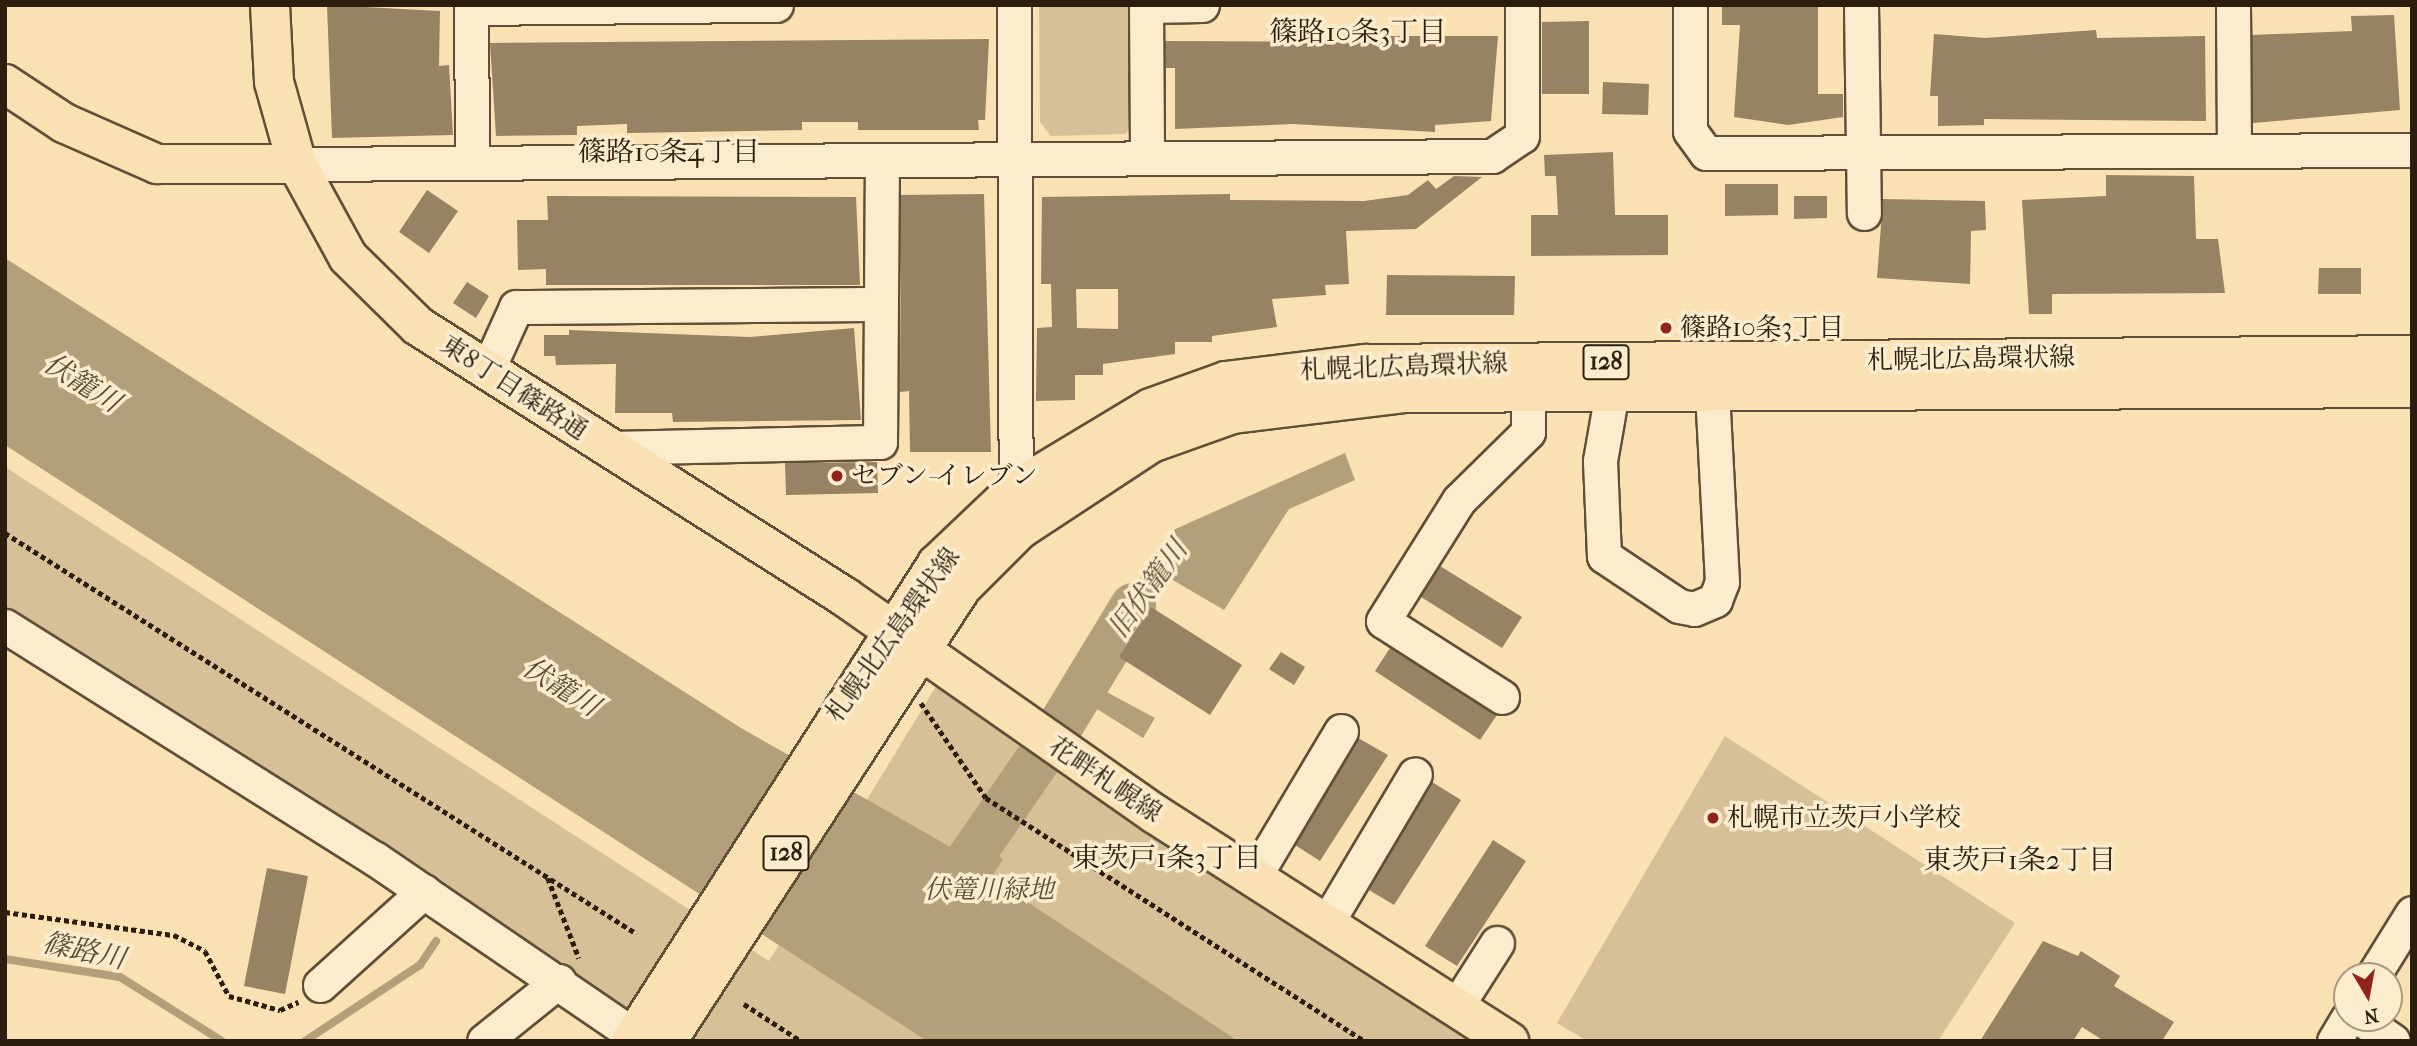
<!DOCTYPE html>
<meta charset="utf-8">
<style>
body{margin:0}
#map{position:relative;width:2417px;height:1046px;overflow:hidden;background:#fae1b3;font-family:"IM FELL French Canon","Noto Serif JP",serif}
div>[style]{position:absolute}
[style*='--x']{left:calc(var(--x)*1px);top:calc(var(--y)*1px);width:calc(var(--w)*1px);rotate:calc(var(--a)*1deg)}
.green>*{inset:0;background:#d7c097}
.water>*{inset:0;background:#b49f7b}
.stream>*{height:8px;margin:-4px;padding:0 4px;transform-origin:4px;border-radius:4px;background:#b49f7b}
.river>*{height:46px;margin:-23px;padding:0 23px;transform-origin:23px;border-radius:23px;background:#b49f7b}
.building>*{inset:0;background:#978364}
.path>*{height:4.5px;margin-top:-2.25px;transform-origin:0;background:repeating-linear-gradient(90deg,#2c1e0e 0 5px,transparent 0 8.5px)}
.roads{filter:drop-shadow(2px 0 #604f37) drop-shadow(-2px 0 #604f37) drop-shadow(0 2px #604f37) drop-shadow(0 -2px #604f37)}
.minor>*{height:33px;margin:-16.5px;padding:0 16.5px;transform-origin:16.5px;border-radius:16.5px;background:#fcecce}
.major>*{height:38px;margin:-19px;padding:0 19px;transform-origin:19px;border-radius:19px;background:#fae1b3}
.dots>*{width:19px;height:19px;translate:-50% -50%;box-sizing:border-box;border:4px solid #fcecce;border-radius:50%}
span{translate:-50% -50%;white-space:nowrap;text-align:center;line-height:1.15;-webkit-text-stroke:7px #fcecce;paint-order:stroke}
.shield-label span{padding:2px 5px;background:#fcecce;border:2px solid;border-radius:5px;-webkit-text-stroke-width:0}
.shield-label{font-size:24px;color:#2c1e0e;font-weight:700}
.poi-label{font-size:26px;color:#2c1e0e}
.left{translate:0 -50%;text-align:left}
.street-label{font-size:26px;color:#2c1e0e}
.park-label{font-size:26px;color:#5f4f37;font-style:italic}
.neighbourhood-label{font-size:28px;color:#2c1e0e}
.water-label{font-size:28px;color:#5c4b34;font-style:italic}
.frame{position:absolute;inset:0;border:7px solid #2c1e0e;pointer-events:none}
.north{position:absolute;left:2333px;top:962px;width:70px;height:70px;box-sizing:border-box;background:#fcecce;border:2px solid #a99a81;border-radius:50%;rotate:170deg;font-size:19px;font-weight:700;line-height:28px;text-align:center;color:#2c1e0e}
.north::after{content:'';display:block;margin:auto;width:24px;height:32px;background:#8f2418;clip-path:polygon(50% 0,100% 100%,50% 72%,0 100%)}
</style>
<div id="map">
<div class="green">
<div style="clip-path:polygon(1039px 5px,1136px 5px,1136px 121px,1125px 134px,1051px 136px,1040px 122px)"></div>
<div style="clip-path:polygon(5px 467px,769px 961px,941px 678px,1492px 1041px,654px 1041px,5px 608px)"></div>
<div style="clip-path:polygon(1725px 736px,2015px 923px,1938px 1041px,1587px 1041px,1557px 1023px)"></div>
</div>
<div class="water">
<div style="clip-path:polygon(5px 258px,741px 728px,954px 849px,963px 834px,971px 839px,977px 831px,1000px 845px,995px 854px,1003px 859px,991px 878px,1238px 1041px,927px 1041px,5px 445px)"></div>
<div style="clip-path:polygon(1345px 453px,1355px 480px,1289px 509px,1224px 610px,1171px 579px,1112px 666px,1090px 654px,1171px 531px)"></div>
<div style="clip-path:polygon(1077px 676px,1155px 718px,1143px 738px,1089px 704px,1081px 718px,1060px 705px)"></div>
<div style="clip-path:polygon(1033px 748px,1054px 761px,1025px 804px,1004px 790px)"></div>
</div>
<div class="stream">
<div style="--x:5;--y:959;--w:116;--a:8.9"></div>
<div style="--x:120;--y:977;--w:120;--a:32.1"></div>
<div style="--x:305;--y:1041;--w:138;--a:-33.5"></div>
<div style="--x:420;--y:965;--w:29;--a:-56"></div>
</div>
<div class="river">
<div style="--x:1062;--y:723;--w:137;--a:-58.7"></div>
<div style="--x:950;--y:887;--w:164;--a:-55.4"></div>
</div>
<div class="building">
<div style="clip-path:polygon(327px 5px,440px 11px,439px 66px,449px 65px,453px 135px,332px 138px)"></div>
<div style="clip-path:polygon(1722px 5px,1818px 5px,1818px 94px,1843px 94px,1843px 117px,1788px 125px,1734px 117px,1740px 25px,1722px 25px)"></div>
<div style="clip-path:polygon(2394px 15px,2400px 110px,2253px 123px,2252px 35px,2352px 31px,2351px 16px)"></div>
<div style="clip-path:polygon(1589px 21px,1589px 94px,1542px 94px,1542px 22px)"></div>
<div style="clip-path:polygon(2096px 30px,2097px 38px,2205px 36px,2206px 121px,1984px 119px,1984px 125px,1938px 126px,1938px 96px,1930px 96px,1934px 34px,1985px 38px)"></div>
<div style="clip-path:polygon(1381px 36px,1498px 36px,1491px 121px,1435px 125px,1435px 132px,1293px 124px,1175px 129px,1175px 68px,1166px 68px,1165px 41px,1380px 42px)"></div>
<div style="clip-path:polygon(989px 39px,985px 120px,978px 120px,979px 130px,858px 130px,858px 122px,802px 122px,802px 130px,627px 133px,627px 124px,577px 126px,577px 135px,496px 136px,490px 43px)"></div>
<div style="clip-path:polygon(1603px 82px,1649px 84px,1648px 115px,1602px 114px)"></div>
<div style="clip-path:polygon(1613px 152px,1615px 215px,1668px 215px,1668px 255px,1531px 256px,1531px 215px,1558px 215px,1556px 176px,1545px 176px,1544px 155px)"></div>
<div style="clip-path:polygon(2106px 175px,2194px 176px,2196px 239px,2218px 239px,2225px 293px,2052px 294px,2052px 314px,2029px 314px,2022px 200px,2106px 196px)"></div>
<div style="clip-path:polygon(evenodd,1454px 176px,1482px 177px,1416px 229px,1346px 231px,1349px 284px,1325px 285px,1326px 295px,1272px 299px,1277px 327px,1212px 336px,1212px 342px,1175px 342px,1175px 354px,1103px 364px,1103px 375px,1075px 375px,1075px 400px,1036px 401px,1037px 328px,1052px 327px,1051px 284px,1041px 284px,1042px 197px,1230px 194px,1230px 200px,1364px 201px,1408px 195px,1428px 180px,1436px 189px,1454px 176px,1076px 289px,1118px 289px,1118px 329px,1077px 328px,1076px 289px)"></div>
<div style="clip-path:polygon(1725px 184px,1778px 184px,1778px 215px,1725px 216px)"></div>
<div style="clip-path:polygon(427px 190px,458px 211px,429px 253px,399px 232px)"></div>
<div style="clip-path:polygon(984px 194px,991px 452px,910px 452px,909px 391px,900px 392px,901px 195px)"></div>
<div style="clip-path:polygon(547px 196px,856px 197px,860px 285px,546px 285px,546px 269px,518px 270px,517px 220px,548px 220px)"></div>
<div style="clip-path:polygon(1794px 196px,1827px 196px,1827px 218px,1794px 219px)"></div>
<div style="clip-path:polygon(1883px 199px,1985px 201px,1986px 230px,1971px 231px,1970px 284px,1877px 278px)"></div>
<div style="clip-path:polygon(2319px 268px,2361px 268px,2361px 294px,2318px 294px)"></div>
<div style="clip-path:polygon(1387px 275px,1515px 276px,1514px 315px,1386px 315px)"></div>
<div style="clip-path:polygon(467px 282px,489px 296px,476px 318px,453px 303px)"></div>
<div style="clip-path:polygon(854px 328px,861px 420px,673px 422px,672px 413px,615px 413px,616px 364px,556px 365px,555px 356px,544px 356px,544px 335px,569px 335px,569px 330px,750px 337px)"></div>
<div style="clip-path:polygon(877px 462px,878px 493px,786px 495px,785px 463px)"></div>
<div style="clip-path:polygon(1440px 566px,1522px 617px,1502px 648px,1421px 597px)"></div>
<div style="clip-path:polygon(1151px 607px,1242px 665px,1210px 715px,1119px 657px)"></div>
<div style="clip-path:polygon(1390px 648px,1497px 715px,1480px 740px,1375px 671px)"></div>
<div style="clip-path:polygon(1281px 652px,1305px 667px,1294px 685px,1269px 669px)"></div>
<div style="clip-path:polygon(1358px 738px,1388px 755px,1320px 861px,1295px 845px)"></div>
<div style="clip-path:polygon(1432px 782px,1461px 800px,1394px 905px,1369px 890px)"></div>
<div style="clip-path:polygon(1493px 840px,1526px 861px,1457px 966px,1425px 946px)"></div>
<div style="clip-path:polygon(267px 868px,308px 876px,285px 994px,244px 986px)"></div>
<div style="clip-path:polygon(2043px 941px,2078px 956px,2081px 951px,2120px 976px,2114px 986px,2174px 1022px,2162px 1041px,2104px 1041px,2082px 1027px,2073px 1041px,1980px 1041px)"></div>
</div>
<div class="path">
<div style="--x:5;--y:533;--w:748;--a:32.39"></div>
<div style="--x:921;--y:703;--w:115;--a:55.6"></div>
<div style="--x:986;--y:798;--w:450;--a:32.7"></div>
<div style="--x:548;--y:878;--w:86;--a:68.8"></div>
<div style="--x:5;--y:912;--w:171;--a:7.8"></div>
<div style="--x:174;--y:935;--w:35;--a:27"></div>
<div style="--x:205;--y:951;--w:51;--a:61.9"></div>
<div style="--x:229;--y:996;--w:53;--a:15.4"></div>
<div style="--x:280;--y:1010;--w:20;--a:-24"></div>
<div style="--x:744;--y:1004;--w:68;--a:33"></div>
</div>
<div class="roads">
<div class="minor">
<div style="--x:471;--y:5;--w:155;--a:89.6"></div>
<div style="--x:1014;--y:5;--w:484;--a:89.8"></div>
<div style="--x:1146;--y:5;--w:153;--a:89.6"></div>
<div style="--x:1690;--y:5;--w:126;--a:90"></div>
<div style="--x:1690;--y:131;--w:27;--a:54"></div>
<div style="--x:1706;--y:153;--w:706;--a:-0.24"></div>
<div style="--x:1861;--y:5;--w:208;--a:89.2"></div>
<div style="--x:2233;--y:5;--w:146;--a:89.6"></div>
<div style="--x:1146;--y:6;--w:56;--a:-1"></div>
<div style="--x:471;--y:8;--w:305;--a:-0.6"></div>
<div style="--x:297;--y:164;--w:1195;--a:-0.38"></div>
<div style="--x:1492;--y:156;--w:36;--a:-34"></div>
<div style="--x:1522;--y:136;--w:131;--a:-90"></div>
<div style="--x:487;--y:371;--w:70;--a:-65.6"></div>
<div style="--x:516;--y:307;--w:365;--a:-0.5"></div>
<div style="--x:1612;--y:392;--w:70;--a:99.9"></div>
<div style="--x:1600;--y:461;--w:95;--a:87.6"></div>
<div style="--x:1604;--y:556;--w:90;--a:33.7"></div>
<div style="--x:1679;--y:606;--w:15;--a:11"></div>
<div style="--x:1694;--y:609;--w:23;--a:-23"></div>
<div style="--x:1715;--y:600;--w:19;--a:-69"></div>
<div style="--x:1722;--y:582;--w:191;--a:-93"></div>
<div style="--x:607;--y:448;--w:273;--a:-1.3"></div>
<div style="--x:880;--y:442;--w:282;--a:-89.6"></div>
<div style="--x:5;--y:626;--w:436;--a:32.2"></div>
<div style="--x:374;--y:858;--w:325;--a:34.3"></div>
<div style="--x:1502;--y:697;--w:141;--a:-147.4"></div>
<div style="--x:1383;--y:621;--w:143;--a:-57.9"></div>
<div style="--x:1459;--y:500;--w:97;--a:-44.6"></div>
<div style="--x:1528;--y:432;--w:39;--a:-90"></div>
<div style="--x:1254;--y:877;--w:170;--a:-59.2"></div>
<div style="--x:1326;--y:924;--w:174;--a:-59.3"></div>
<div style="--x:2373;--y:976;--w:74;--a:-58.2"></div>
<div style="--x:320;--y:985;--w:140;--a:-42.1"></div>
<div style="--x:1456;--y:1007;--w:76;--a:-57.4"></div>
<div style="--x:2360;--y:1018;--w:40;--a:34.9"></div>
<div style="--x:484;--y:1041;--w:96;--a:-38.7"></div>
<div style="--x:2334;--y:1041;--w:27;--a:-59"></div>
</div>
<div class="major">
<div style="--x:270;--y:5;--w:77;--a:87"></div>
<div style="--x:274;--y:82;--w:85;--a:74.3"></div>
<div style="--x:297;--y:164;--w:106;--a:61.3"></div>
<div style="--x:348;--y:257;--w:98;--a:44.6"></div>
<div style="--x:418;--y:326;--w:506;--a:32.4"></div>
<div style="--x:845;--y:597;--w:378;--a:35"></div>
<div style="--x:1155;--y:814;--w:421;--a:32.7"></div>
<div style="--x:5;--y:84;--w:71;--a:33.5"></div>
<div style="--x:64;--y:123;--w:102;--a:23.8"></div>
<div style="--x:157;--y:164;--w:140;--a:0"></div>
<div style="--x:631;--y:1041;--w:567;--a:-57.32"></div>
<div style="--x:937;--y:564;--w:109;--a:-43.5"></div>
<div style="--x:1016;--y:489;--w:157;--a:-31"></div>
<div style="--x:1151;--y:408;--w:80;--a:-19.8"></div>
<div style="--x:1226;--y:381;--w:140;--a:-7"></div>
<div style="--x:1365;--y:364;--w:1047;--a:-0.49"></div>
<div style="--x:667;--y:1041;--w:541;--a:-56.99"></div>
<div style="--x:962;--y:587;--w:81;--a:-45"></div>
<div style="--x:1019;--y:530;--w:158;--a:-33.4"></div>
<div style="--x:1151;--y:443;--w:87;--a:-19.5"></div>
<div style="--x:1233;--y:414;--w:172;--a:-7"></div>
<div style="--x:1404;--y:393;--w:1008;--a:-0.28"></div>
</div>
</div>
<div class="dots">
<div style="left:1666px;top:328px;background:#8f2418"></div>
<div style="left:837px;top:476px;background:#8f2418"></div>
<div style="left:1713px;top:818px;background:#8f2418"></div>
</div>
<div class="shield-label">
<span style="left:1606px;top:362px">128</span>
<span style="left:786px;top:853px">128</span>
</div>
<div class="poi-label">
<span class="left" style="left:1680px;top:328px">篠路10条3丁目</span>
<span class="left" style="left:851px;top:476px">セブン-イレブン</span>
<span class="left" style="left:1727px;top:818px">札幌市立茨戸小学校</span>
</div>
<div class="street-label">
<span style="left:1971px;top:359px;rotate:-1deg">札幌北広島環状線</span>
<span style="left:1404px;top:367px;rotate:-2deg">札幌北広島環状線</span>
<span style="left:514px;top:388px;rotate:33deg">東8丁目篠路通</span>
<span style="left:893px;top:635px;rotate:-54deg">札幌北広島環状線</span>
<span style="left:1105px;top:780px;rotate:34deg">花畔札幌線</span>
</div>
<div class="park-label">
<span style="left:989px;top:890px">伏篭川緑地</span>
</div>
<div class="neighbourhood-label">
<span style="left:1358px;top:32px">篠路10条3丁目</span>
<span style="left:669px;top:152px">篠路10条4丁目</span>
<span style="left:1167px;top:858px">東茨戸1条3丁目</span>
<span style="left:2020px;top:860px">東茨戸1条2丁目</span>
</div>
<div class="water-label">
<span style="left:82px;top:383px;rotate:32deg">伏籠川</span>
<span style="left:1148px;top:589px;rotate:-54deg">旧伏籠川</span>
<span style="left:561px;top:687px;rotate:32deg">伏籠川</span>
<span style="left:84px;top:951px;rotate:12deg">篠路川</span>
</div>
<div class="frame"></div>
<div class="north">N</div>
</div>
